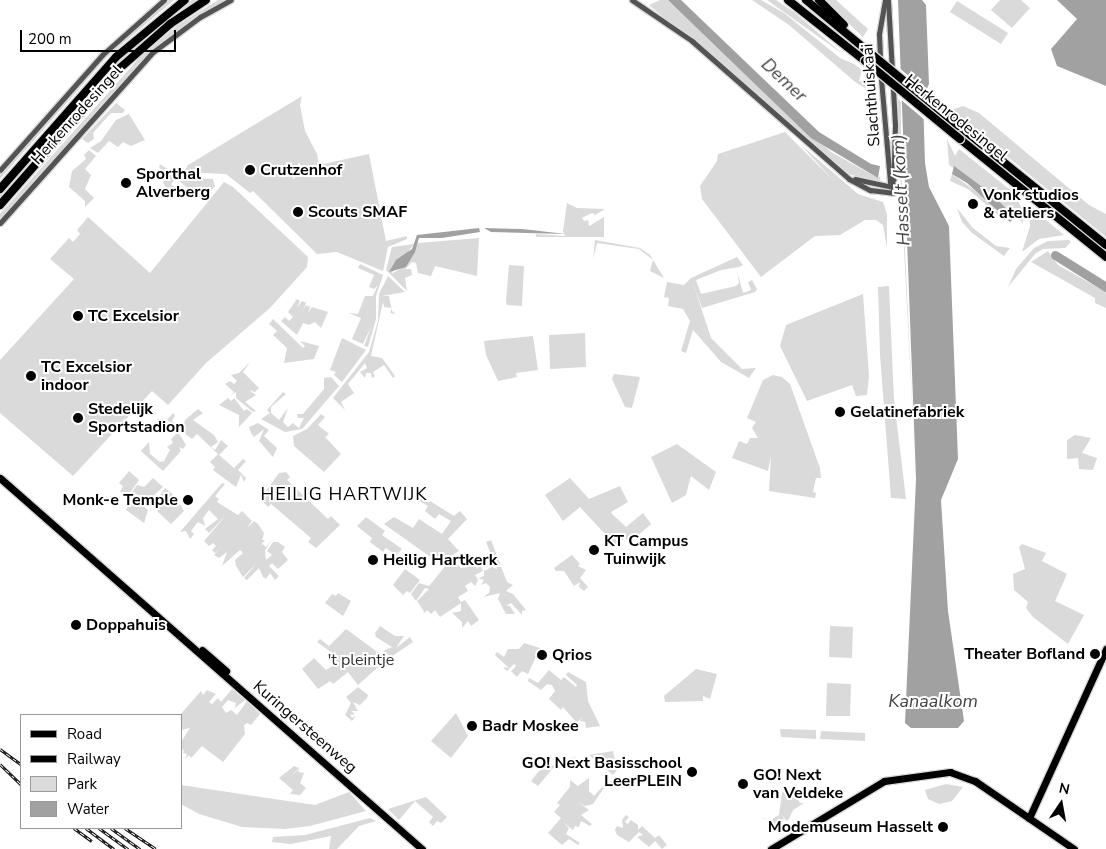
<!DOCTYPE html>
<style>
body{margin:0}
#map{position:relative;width:1106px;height:849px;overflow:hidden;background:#fff;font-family:"Nunito Sans",sans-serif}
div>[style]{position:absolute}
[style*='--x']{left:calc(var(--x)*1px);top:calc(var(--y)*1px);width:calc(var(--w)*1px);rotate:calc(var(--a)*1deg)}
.green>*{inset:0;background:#dadada}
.water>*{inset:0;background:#a1a1a1}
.pier>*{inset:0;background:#fff}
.river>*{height:9px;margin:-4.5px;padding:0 4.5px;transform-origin:4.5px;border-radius:4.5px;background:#a1a1a1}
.roads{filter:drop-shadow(1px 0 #dbdbdb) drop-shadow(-1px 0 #dbdbdb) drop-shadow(0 1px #dbdbdb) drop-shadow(0 -1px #dbdbdb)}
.minor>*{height:5px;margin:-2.5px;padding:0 2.5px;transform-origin:2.5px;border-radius:2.5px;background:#535353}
.major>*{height:7px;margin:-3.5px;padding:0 3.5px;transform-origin:3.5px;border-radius:3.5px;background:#000}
.highway>*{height:8px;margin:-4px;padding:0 4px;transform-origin:4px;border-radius:4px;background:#000}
.rail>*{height:3px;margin-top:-1.5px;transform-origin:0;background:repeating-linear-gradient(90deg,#fff 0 4px,#000 0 8px);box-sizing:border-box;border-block:1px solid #000}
.bridges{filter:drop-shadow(1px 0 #dbdbdb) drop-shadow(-1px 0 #dbdbdb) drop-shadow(0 1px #dbdbdb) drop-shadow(0 -1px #dbdbdb)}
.highway-bridge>*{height:8px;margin:-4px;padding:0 4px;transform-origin:4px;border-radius:4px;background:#000}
.dots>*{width:14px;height:14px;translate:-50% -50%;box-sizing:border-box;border:2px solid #fff;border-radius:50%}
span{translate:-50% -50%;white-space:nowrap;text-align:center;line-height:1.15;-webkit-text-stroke:4px #fff;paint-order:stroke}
.street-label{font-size:16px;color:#000}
.poi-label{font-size:16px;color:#000;font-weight:700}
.left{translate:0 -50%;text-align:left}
.right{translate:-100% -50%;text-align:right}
.park-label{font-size:16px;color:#313131}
.water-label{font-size:18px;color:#424242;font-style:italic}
.neighbourhood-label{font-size:18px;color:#000;letter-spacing:1px}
.legend{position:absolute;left:20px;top:714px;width:162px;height:115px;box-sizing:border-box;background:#fff;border:1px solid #999;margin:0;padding:6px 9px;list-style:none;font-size:15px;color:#000}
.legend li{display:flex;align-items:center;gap:10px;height:25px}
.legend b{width:25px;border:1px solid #999}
.north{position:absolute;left:1036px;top:779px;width:50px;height:50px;-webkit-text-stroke:4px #fff;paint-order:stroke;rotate:12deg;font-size:14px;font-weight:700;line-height:20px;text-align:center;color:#000}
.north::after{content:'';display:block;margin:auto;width:18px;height:22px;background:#000;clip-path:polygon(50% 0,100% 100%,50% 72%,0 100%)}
.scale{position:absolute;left:20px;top:30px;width:156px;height:22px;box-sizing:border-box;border:2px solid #000;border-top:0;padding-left:6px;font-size:15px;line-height:18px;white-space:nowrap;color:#000;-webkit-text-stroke:4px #fff;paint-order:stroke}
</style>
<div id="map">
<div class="green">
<div style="clip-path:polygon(169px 0,174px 0,106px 58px,0 179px,0 175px,100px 62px,130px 31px)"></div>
<div style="clip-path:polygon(192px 0,199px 0,160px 27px,107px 78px,0 200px,0 194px,114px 65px,141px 38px)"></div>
<div style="clip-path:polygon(218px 0,225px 0,197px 15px,145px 56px,0 219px,0 214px,141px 56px,178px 25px)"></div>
<div style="clip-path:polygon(660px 0,668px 0,831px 152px,878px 178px,880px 176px,881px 184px,849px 174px,649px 5px)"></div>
<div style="clip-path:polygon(752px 0,761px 0,784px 13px,840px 58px,854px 64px,862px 70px,859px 81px,868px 83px,873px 78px,876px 89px,866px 89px,854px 81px,789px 25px)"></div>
<div style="clip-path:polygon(767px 0,776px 0,794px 12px,844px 55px)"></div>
<div style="clip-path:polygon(824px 0,836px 0,868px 29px,863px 37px)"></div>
<div style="clip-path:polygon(1000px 0,1021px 0,1030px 8px,1012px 28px,991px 10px)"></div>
<div style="clip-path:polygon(957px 1px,1008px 33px,1001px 44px,950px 12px)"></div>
<div style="clip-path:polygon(302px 96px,300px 105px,305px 131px,317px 154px,319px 165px,369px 154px,386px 241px,407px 236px,407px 239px,388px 247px,383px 271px,337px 252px,317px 254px,253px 191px,250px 193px,226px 174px,184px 172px,188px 165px)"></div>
<div style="clip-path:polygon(896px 97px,901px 102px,901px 166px,914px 439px)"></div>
<div style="clip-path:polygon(116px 103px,125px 110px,123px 113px,111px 113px,93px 133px,94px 139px,88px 143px,82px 139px)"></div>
<div style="clip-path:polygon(963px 106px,979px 113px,1089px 205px,1106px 214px,1106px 237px,950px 110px)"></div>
<div style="clip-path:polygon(129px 114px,145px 140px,131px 146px,123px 142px,118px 147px,109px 141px,98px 153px,90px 148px,101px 141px,116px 120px)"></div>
<div style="clip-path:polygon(785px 132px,833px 180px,800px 144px,858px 194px,883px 202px,887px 214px,887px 248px,883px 225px,876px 220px,865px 220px,840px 235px,815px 236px,761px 277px,702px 199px,700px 186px,717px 161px,718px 154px)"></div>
<div style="clip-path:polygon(947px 139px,955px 156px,959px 149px,1014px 193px,1022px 209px,1023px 223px,993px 195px,949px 165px)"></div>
<div style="clip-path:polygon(89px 150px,96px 156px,85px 169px,91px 175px,85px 189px,94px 198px,85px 207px,85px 201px,69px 187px,72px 171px,86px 159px,84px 155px)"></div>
<div style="clip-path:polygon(160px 164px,181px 178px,213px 179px,215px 186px,206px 197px,202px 194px,199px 198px,176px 178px,171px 184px,175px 188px,170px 193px,163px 183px,168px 176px,159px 167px)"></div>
<div style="clip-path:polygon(952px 174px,988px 200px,1004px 220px,968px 189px,950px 181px)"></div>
<div style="clip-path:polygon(224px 182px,233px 187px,308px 257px,307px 267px,270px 308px,206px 363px,168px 405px,152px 391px,73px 476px,0 413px,0 360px,74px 279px,50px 259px,69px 238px,73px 242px,80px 234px,77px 230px,88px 217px,150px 273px)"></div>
<div style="clip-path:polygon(567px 203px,577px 208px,605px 209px,595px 215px,592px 213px,582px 218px,584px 221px,588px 220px,589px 226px,604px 217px,604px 237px,536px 237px,536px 234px,565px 236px,563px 231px)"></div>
<div style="clip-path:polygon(1029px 206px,1064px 235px,1039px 239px,1022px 252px,1030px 226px)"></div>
<div style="clip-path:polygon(957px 208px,973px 228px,996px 246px,1010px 248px,1004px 256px,972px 233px,962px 222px)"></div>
<div style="clip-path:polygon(479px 238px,477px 276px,435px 266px,431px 276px,418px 273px,416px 263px,412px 262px,405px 269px,411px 269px,412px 275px,405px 278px,407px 291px,386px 270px,392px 247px,414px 244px,391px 274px,407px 265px,418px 243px)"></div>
<div style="clip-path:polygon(595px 240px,640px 248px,650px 255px,664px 278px,650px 271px,653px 260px,639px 249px,597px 243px,593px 259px)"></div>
<div style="clip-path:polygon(1069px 240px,1071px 242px,1065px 248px,1043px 249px,1035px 254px,1008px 287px,1016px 269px,1034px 248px,1048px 241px)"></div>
<div style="clip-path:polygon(1048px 251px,1058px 265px,1106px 292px,1106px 308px,1095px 303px,1095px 298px,1031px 262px)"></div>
<div style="clip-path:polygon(737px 257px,743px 265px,739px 267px,721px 270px,696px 280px,701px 294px,736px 286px,739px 283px,737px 271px,743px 293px,751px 290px,748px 282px,752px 280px,757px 289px,755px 292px,702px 308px,693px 283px,711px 338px,742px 369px,756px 368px,749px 378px,721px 362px,693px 330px,686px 353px,681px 351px,690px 321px,683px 309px,668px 306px,669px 298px,664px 297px,667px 282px,684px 285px,691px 278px)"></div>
<div style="clip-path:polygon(360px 264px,383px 275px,376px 296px,376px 319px,368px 347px,364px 346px,372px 325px,363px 344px,352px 339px,361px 318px,349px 313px,358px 314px,365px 296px,373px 296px,378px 285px,374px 289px,369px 287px,374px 275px,358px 268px)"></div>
<div style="clip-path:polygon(509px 265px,524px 266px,522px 306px,507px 305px,506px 302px)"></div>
<div style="clip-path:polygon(388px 276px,405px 292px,382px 296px,389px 296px,392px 311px,396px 314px,390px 313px,392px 308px,384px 307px,383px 302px,371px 356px,382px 358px,395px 376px,393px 378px,384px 365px,373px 372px,375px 376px,372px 378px,371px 373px,366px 373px,365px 378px,360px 372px,367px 368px,365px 363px,348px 384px,354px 393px,341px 402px,345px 410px,333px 398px,369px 352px,378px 321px,379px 294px)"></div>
<div style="clip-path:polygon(889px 286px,894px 400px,906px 499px,891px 498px,880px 355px,878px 287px)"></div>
<div style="clip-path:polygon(863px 294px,869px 375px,867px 395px,856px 396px,852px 385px,807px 401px,780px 346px,786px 325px)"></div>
<div style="clip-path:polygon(297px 299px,300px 301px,297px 308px,302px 301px,306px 303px,303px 310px,306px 305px,310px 307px,308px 313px,312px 307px,328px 312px,321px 328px,315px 322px,309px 325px,303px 323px,297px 335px,281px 321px,285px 317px,289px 321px,293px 317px,288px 312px)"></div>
<div style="clip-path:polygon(273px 319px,303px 348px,305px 346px,300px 341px,319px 346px,314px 359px,284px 363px,287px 348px,273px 335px,277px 331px,269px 324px)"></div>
<div style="clip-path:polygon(585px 333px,586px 367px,550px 369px,549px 335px)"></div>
<div style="clip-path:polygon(533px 336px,538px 370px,516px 373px,517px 377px,498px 381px,486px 355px,484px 341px)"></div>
<div style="clip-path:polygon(342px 338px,366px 350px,342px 382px,334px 375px,336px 372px,330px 370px)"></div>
<div style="clip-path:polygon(250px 362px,243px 372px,259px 388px,255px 392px,249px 390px,256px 395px,245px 402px,256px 411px,253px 412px,236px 398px,236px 392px,231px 395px,234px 392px,225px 384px,230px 381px,234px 384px,237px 381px,231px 375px,239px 373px)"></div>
<div style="clip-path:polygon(614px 374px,640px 377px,632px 408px,625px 407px,612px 379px)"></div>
<div style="clip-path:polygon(773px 375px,782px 377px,790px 384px,820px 468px,821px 478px,816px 478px,813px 492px,816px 493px,815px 498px,769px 491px,771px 456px,768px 471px,732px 458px,739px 441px,747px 444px,750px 438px,758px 438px,752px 428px,756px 422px,747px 418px,763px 380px)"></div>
<div style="clip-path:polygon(331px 377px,339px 386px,302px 429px,285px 432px,261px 419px,270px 413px,267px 410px,283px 392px,286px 394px,271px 407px,271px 413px,279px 420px,288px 408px,283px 422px,288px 427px,293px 423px,299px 428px,304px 418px,298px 418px,297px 414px,303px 414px,324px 389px,324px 378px)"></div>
<div style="clip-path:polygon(228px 398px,231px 401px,234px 398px,244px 411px,247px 409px,252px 413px,239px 427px,239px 415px,219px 405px)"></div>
<div style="clip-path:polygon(198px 409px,203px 413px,193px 420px,214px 435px,218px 442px,211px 447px,215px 450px,221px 440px,228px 446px,219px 455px,234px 468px,243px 459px,246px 461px,238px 470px,246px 478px,244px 482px,241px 475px,236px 487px,213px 470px,215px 467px,210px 462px,218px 454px,197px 434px,192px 439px,167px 420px,173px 413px,175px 415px,172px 421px,183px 429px,185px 420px)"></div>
<div style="clip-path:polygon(321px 414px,325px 417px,318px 425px,329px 434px,325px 437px,341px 454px,324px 472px,294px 446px,293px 436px,307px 429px)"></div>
<div style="clip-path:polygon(258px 423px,269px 430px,264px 436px,277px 448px,273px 457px,259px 441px,264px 429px,254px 437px,251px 433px,249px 427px)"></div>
<div style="clip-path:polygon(178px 432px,186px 445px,183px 449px,179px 447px,181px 451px,163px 471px,141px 451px,149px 442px,150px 454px,160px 462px,164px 461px,170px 450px,167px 447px,173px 443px,171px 439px)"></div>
<div style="clip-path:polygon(1075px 435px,1091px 438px,1082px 453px,1097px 458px,1093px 470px,1079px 469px,1078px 458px,1067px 459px,1067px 440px)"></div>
<div style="clip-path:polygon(677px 444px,716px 472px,709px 490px,691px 476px,686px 495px,672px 503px,651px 457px)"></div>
<div style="clip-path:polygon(129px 471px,139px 480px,127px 497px,120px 492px,123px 486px,119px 483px)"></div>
<div style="clip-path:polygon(286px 472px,290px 477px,287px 480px,328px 519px,331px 516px,340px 525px,316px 548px,308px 542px,311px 538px,271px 504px,268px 507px,260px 499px,279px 473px)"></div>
<div style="clip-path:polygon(153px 478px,163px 487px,149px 500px,132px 492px,137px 485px,144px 487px)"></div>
<div style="clip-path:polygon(570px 478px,589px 499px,620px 486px,628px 502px,611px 512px,612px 514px,626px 527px,643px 513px,651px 524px,633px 540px,624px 539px,616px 546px,580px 507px,563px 521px,545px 495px)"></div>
<div style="clip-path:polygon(222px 483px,225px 484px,215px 496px,219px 499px,217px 502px,238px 515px,242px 511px,252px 521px,247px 528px,254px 521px,258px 524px,264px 533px,262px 540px,265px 540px,259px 547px,262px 544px,266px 547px,273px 539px,265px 550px,266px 560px,272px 555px,267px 551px,273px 542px,278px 542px,285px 547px,282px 552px,288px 560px,278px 569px,272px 563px,269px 566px,279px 576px,275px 580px,270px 573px,266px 579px,263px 577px,259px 568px,247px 580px,244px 578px,257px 563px,243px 577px,236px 566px,235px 560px,243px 553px,240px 550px,222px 566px,227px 552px,219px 558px,214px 555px,222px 546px,215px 553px,212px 550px,216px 546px,213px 543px,209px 546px,204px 541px,227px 514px,209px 533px,205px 529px,218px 519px,209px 510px,203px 518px,205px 526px,198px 522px,191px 531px,194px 534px,190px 539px,186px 531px,180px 532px)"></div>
<div style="clip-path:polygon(165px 488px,177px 498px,171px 505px,180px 504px,184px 511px,171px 524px,157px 511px,160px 507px,156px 501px)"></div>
<div style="clip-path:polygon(422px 496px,454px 516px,460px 511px,467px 519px,448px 539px,459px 551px,439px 563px,384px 524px,394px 517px,413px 528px,419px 519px,442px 534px,451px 521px,439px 514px,435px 519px,425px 511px,428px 506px,419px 501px)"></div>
<div style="clip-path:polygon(133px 498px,148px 510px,144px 523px,126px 510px)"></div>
<div style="clip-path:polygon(366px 517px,385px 531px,382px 535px,402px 549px,396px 555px,386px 548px,383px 552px,370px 542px,372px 538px,357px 526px)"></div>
<div style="clip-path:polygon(491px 540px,507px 582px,513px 585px,506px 591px,513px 594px,526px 610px,522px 611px,522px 615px,511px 603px,506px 606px,510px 606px,515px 614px,506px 614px,498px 599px,500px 593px,483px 597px,489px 593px,490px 587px,486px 583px,481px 585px,484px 580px,478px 578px,484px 576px,484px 571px,492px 567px,497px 569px,486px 542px)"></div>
<div style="clip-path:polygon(1022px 544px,1046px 553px,1042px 561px,1067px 574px,1055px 601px,1084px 615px,1068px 644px,1033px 617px,1026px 608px,1028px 602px,1014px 590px,1013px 574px,1025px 569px,1019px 547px)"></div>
<div style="clip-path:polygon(572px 555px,580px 564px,578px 566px,586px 570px,580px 578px,588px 587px,584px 591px,579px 587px,580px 582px,574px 586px,564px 571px,556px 571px,554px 568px)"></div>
<div style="clip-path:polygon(452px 558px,461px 568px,476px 566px,477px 569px,480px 565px,483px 571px,475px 575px,478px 580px,475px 586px,471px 582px,465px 586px,468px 591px,458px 597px,461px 602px,465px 600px,479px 620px,471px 626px,468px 621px,462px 628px,462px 622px,452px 613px,461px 611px,461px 603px,440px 617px,435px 610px,431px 614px,427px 610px,425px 613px,417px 601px,429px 589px,425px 588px,416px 601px,411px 594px,419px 583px,429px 586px)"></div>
<div style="clip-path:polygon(405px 569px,420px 580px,410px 593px,407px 591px,403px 595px,393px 585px)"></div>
<div style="clip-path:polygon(338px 593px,351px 601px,343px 616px,325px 603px,332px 594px,336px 596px)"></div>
<div style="clip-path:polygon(380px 626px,395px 636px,404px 636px,396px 648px,410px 637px,413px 642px,391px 657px,383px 651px,392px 647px,376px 637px,375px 633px)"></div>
<div style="clip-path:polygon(830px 626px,853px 627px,852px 658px,829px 657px)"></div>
<div style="clip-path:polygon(346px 629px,387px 659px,358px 685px,348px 672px,333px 684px,330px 681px,318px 689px,302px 669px,314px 658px,326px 670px,334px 665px,335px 655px,317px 642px,320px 639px,329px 646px)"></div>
<div style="clip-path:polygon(524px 643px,540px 648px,528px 674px,522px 671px,517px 677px,511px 671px,516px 666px,514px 664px,507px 671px,503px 667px,509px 668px,495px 655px,497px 652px,504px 657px,508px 649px,519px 649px)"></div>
<div style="clip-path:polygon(696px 669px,717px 674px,710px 699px,703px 696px,703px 701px,665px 702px,664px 696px)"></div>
<div style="clip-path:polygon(549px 670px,561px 680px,564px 677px,576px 687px,577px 685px,566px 675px,568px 672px,586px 682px,588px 701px,600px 726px,586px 728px,585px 722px,580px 721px,583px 716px,577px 723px,563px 707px,561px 710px,549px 699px,555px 691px,552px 685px,547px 684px,541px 690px,528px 681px,529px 678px,538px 683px)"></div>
<div style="clip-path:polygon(827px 683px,851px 684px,850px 716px,826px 716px)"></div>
<div style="clip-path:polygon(358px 687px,368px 695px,367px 698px,360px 705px,353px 702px,358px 711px,351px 711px,355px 714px,350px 715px,352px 718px,356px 716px,352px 721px,345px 715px,351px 703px,346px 697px)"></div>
<div style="clip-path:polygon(232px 689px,245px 700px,235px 708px,236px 703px,228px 700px,222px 707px,226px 713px,231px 710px,237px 715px,247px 701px,260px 714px,251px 725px,247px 723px,244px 725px,245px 734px,223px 762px,202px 746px,191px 758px,189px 755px,185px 759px,187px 754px,183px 753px,184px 749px,181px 751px,181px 742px,190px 728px,181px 730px,180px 715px,201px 691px,203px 695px,207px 690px,216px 694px,209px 702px,212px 704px,218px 698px,221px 702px)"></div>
<div style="clip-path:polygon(456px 713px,468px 736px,451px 758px,431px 741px)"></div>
<div style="clip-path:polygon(780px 729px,816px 730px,816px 739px,781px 737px)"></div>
<div style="clip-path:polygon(821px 731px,865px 733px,865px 741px,820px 739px)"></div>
<div style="clip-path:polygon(613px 751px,617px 770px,613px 775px,589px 755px)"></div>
<div style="clip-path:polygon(577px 756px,558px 770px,554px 767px,538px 786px,531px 781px,539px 771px)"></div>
<div style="clip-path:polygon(294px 766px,299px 768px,288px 779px,300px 768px,298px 772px,304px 773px,300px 783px,306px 788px,300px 795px,290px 794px,293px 790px,279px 778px)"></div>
<div style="clip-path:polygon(589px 778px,589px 791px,594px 796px,602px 787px,604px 788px,593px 804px,585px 806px,578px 802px,589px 810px,581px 815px,592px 824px,590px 826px,581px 821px,579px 827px,575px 826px,573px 830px,563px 822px,569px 828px,566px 834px,580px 843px,578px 845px,569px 839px,562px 845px,548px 833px,561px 818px,554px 812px,560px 805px,557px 803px,570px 787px,570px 780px,578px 786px)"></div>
<div style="clip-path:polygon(946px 784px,963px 787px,952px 801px,939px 804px,928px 799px,925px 790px)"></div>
<div style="clip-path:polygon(181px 785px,315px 805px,349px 792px,366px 811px,310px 826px,285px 829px,242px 827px,199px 814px,181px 804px)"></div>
<div style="clip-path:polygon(782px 792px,795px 795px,800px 803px,804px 803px,793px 810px,789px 819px,786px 821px,782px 814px,784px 819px,773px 826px,769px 820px,755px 816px,771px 820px,779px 815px)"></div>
<div style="clip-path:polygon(426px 797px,447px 817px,441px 823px,437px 821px,433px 826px,429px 822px,433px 817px,415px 801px,399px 820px,388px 809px)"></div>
<div style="clip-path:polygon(626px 815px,629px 817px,625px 822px,628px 824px,631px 820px,638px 825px,638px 830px,642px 826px,655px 838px,659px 835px,667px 845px,662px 849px,655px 841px,649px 847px,637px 837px,643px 835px,639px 832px,629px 842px,617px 835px,615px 830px,617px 826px,623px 828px,622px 820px)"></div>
<div style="clip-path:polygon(370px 818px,376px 821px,359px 826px,337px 849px,329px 849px,331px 836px,291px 844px,272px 842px,273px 837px,305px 835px)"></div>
</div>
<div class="water">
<div style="clip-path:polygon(668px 0,681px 0,819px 132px,871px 164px,880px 166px,878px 178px,811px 138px)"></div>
<div style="clip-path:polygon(898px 0,922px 0,926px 5px,929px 84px,923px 97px,925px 163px,929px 187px,949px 226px,958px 459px,941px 500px,948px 611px,964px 721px,958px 728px,911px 728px,905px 723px,916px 479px)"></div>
<div style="clip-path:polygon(1057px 0,1106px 0,1106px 86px,1057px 66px,1051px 49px,1077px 19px)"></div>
<div style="clip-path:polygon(954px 166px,993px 195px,1015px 217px,1010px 222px,967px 183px,952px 174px)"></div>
<div style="clip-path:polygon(479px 228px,480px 232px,442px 238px,419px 238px,415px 252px,406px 267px,389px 272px,396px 260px,412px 249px,417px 235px)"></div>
<div style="clip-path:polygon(484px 228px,522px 229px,566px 234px,491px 232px)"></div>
</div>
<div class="pier">
<div style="clip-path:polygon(898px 67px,928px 92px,926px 121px,900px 99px)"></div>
</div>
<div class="river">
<div style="--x:1055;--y:255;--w:60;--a:32.1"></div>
</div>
<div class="roads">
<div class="minor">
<div style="--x:632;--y:0;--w:73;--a:34.3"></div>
<div style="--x:692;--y:41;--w:209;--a:41.3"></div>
<div style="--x:849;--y:179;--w:24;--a:28"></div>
<div style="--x:870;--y:190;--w:23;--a:7"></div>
<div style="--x:893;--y:193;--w:68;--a:-88.3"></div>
<div style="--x:895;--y:125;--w:125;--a:-93.2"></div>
<div style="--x:885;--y:0;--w:35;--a:100"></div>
<div style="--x:879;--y:34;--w:45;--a:87.5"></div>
<div style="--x:881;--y:79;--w:103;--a:85"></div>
<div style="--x:890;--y:182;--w:6;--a:59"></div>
<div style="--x:0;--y:170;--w:154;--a:-48.4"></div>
<div style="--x:102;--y:55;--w:83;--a:-41.6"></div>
<div style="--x:855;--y:179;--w:39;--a:12"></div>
<div style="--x:0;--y:223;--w:229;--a:-48.2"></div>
<div style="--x:153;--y:52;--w:59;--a:-36.7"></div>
<div style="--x:200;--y:17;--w:35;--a:-29"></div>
</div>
<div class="major">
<div style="--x:0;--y:478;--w:562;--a:41.32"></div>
<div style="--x:202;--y:650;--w:32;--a:41"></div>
<div style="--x:1029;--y:818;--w:186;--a:-65.5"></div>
<div style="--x:771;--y:849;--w:132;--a:-31"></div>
<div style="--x:884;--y:781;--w:67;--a:-7.8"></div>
<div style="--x:950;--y:772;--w:27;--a:20"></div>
<div style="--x:975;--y:781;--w:120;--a:34.5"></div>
</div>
<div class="highway">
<div style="--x:788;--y:0;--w:98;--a:38.4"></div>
<div style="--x:806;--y:0;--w:75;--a:39.6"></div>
<div style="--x:819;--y:0;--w:35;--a:45"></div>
<div style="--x:959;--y:126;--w:189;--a:39"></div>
<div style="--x:960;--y:139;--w:188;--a:38.9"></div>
<div style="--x:0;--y:189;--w:176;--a:-48.7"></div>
<div style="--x:116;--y:57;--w:89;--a:-39.6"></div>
<div style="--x:0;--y:205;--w:182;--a:-48.8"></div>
<div style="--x:120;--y:68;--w:67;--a:-41.3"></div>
<div style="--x:170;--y:24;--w:43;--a:-33.7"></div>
</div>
</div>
<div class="rail">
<div style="--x:0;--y:749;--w:26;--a:36"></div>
<div style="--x:0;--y:764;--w:29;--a:44"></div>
<div style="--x:74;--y:828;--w:22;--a:36"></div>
<div style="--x:86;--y:828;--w:35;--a:37"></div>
<div style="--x:99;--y:828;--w:36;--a:36"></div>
<div style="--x:111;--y:828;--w:36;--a:36"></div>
<div style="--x:125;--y:828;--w:37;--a:34"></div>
</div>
<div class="bridges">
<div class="highway-bridge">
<div style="--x:864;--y:48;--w:123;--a:39.4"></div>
<div style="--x:865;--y:61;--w:123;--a:39.4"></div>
</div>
</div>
<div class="dots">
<div style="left:250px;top:170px;background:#000"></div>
<div style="left:126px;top:183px;background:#000"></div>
<div style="left:973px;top:204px;background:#000"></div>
<div style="left:298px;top:212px;background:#000"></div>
<div style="left:78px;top:316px;background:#000"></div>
<div style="left:31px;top:376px;background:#000"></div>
<div style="left:840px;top:412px;background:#000"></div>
<div style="left:78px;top:418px;background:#000"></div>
<div style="left:188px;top:500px;background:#000"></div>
<div style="left:594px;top:550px;background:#000"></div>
<div style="left:373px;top:560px;background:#000"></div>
<div style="left:76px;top:625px;background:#000"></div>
<div style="left:1095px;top:654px;background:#000"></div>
<div style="left:542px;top:655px;background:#000"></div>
<div style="left:472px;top:726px;background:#000"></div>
<div style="left:692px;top:772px;background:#000"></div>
<div style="left:743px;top:784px;background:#000"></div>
<div style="left:943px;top:827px;background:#000"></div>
</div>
<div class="street-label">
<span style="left:871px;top:95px;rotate:-94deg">Slachthuiskaai</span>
<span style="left:77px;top:115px;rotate:-48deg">Herkenrodesingel</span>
<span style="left:956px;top:118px;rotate:39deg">Herkenrodesingel</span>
<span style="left:305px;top:727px;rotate:41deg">Kuringersteenweg</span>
</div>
<div class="poi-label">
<span class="left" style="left:260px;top:170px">Crutzenhof</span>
<span class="left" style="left:136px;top:183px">Sporthal<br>Alverberg</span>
<span class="left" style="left:983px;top:204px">Vonk studios<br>&amp; ateliers</span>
<span class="left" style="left:308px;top:212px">Scouts SMAF</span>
<span class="left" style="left:88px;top:316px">TC Excelsior</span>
<span class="left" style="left:41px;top:376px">TC Excelsior<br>indoor</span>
<span class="left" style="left:88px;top:418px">Stedelijk<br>Sportstadion</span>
<span class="left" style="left:850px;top:412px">Gelatinefabriek</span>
<span class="right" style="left:178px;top:500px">Monk-e Temple</span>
<span class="left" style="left:604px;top:550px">KT Campus<br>Tuinwijk</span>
<span class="left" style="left:383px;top:560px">Heilig Hartkerk</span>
<span class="left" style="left:86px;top:625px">Doppahuis</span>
<span class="right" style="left:1085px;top:654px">Theater Bofland</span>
<span class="left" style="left:552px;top:655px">Qrios</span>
<span class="left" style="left:482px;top:726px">Badr Moskee</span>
<span class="right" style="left:682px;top:772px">GO! Next Basisschool<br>LeerPLEIN</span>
<span class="left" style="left:753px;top:784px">GO! Next<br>van Veldeke</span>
<span class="right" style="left:933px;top:827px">Modemuseum Hasselt</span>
</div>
<div class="park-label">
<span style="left:361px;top:660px">'t pleintje</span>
</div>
<div class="water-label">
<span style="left:784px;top:80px;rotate:43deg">Demer</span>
<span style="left:901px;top:190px;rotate:-93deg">Hasselt (kom)</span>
<span style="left:933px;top:701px">Kanaalkom</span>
</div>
<div class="neighbourhood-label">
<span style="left:344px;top:494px">HEILIG HARTWIJK</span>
</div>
<ul class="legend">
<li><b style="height:6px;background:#000"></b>Road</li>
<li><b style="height:6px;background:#000"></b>Railway</li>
<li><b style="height:14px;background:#dadada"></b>Park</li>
<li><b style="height:14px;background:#a1a1a1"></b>Water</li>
</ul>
<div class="north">N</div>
<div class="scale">200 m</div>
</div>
